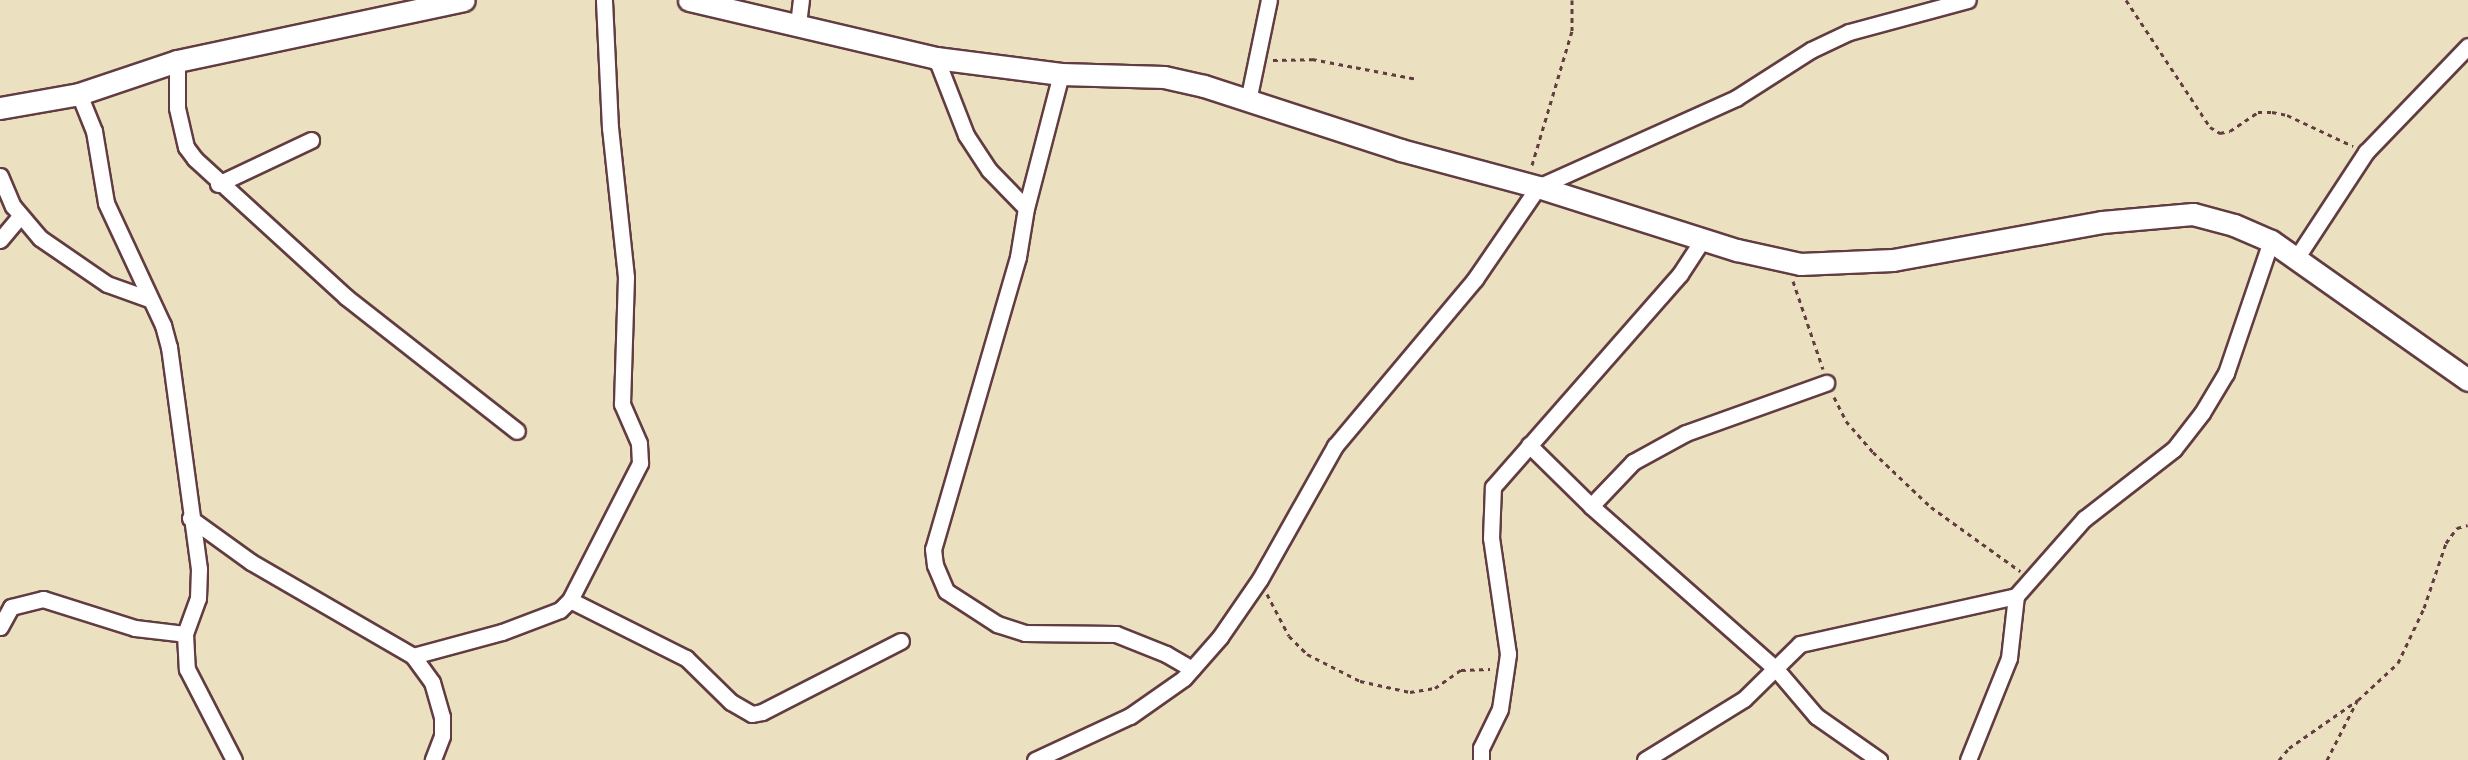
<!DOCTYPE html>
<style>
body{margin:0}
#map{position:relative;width:2468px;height:760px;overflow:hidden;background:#ebe0c0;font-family:"IM FELL DW Pica",serif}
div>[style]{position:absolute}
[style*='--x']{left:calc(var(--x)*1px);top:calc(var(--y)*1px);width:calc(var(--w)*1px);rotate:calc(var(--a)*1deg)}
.path>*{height:3px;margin-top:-1.5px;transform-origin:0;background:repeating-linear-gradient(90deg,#623c41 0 4.5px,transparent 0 9px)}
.roads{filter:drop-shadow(2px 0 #623c41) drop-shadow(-2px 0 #623c41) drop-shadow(0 2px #623c41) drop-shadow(0 -2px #623c41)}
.minor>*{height:15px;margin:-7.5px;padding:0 7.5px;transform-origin:7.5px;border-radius:7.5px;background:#fff}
.secondary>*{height:21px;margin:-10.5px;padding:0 10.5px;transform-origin:10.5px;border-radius:10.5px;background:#fff}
span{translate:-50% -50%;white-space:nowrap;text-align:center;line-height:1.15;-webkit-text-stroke:5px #f6f6f2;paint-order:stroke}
</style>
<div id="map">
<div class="path">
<div style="--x:2126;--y:0;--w:152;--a:56.5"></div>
<div style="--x:2210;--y:127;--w:12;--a:31"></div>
<div style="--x:2220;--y:133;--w:10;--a:-11"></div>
<div style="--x:2230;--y:131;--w:34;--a:-34"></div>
<div style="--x:2258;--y:112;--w:14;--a:0"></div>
<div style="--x:2272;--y:112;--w:15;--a:11"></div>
<div style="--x:2287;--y:115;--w:73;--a:25.2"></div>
<div style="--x:1273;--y:60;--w:39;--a:-1"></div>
<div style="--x:1312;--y:59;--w:107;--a:10.8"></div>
<div style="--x:1532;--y:165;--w:140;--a:-73.4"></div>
<div style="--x:1572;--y:31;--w:31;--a:-90"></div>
<div style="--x:1793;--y:281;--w:93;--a:71.2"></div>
<div style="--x:1834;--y:397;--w:27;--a:63"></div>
<div style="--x:1846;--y:421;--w:41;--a:48.9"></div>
<div style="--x:1873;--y:452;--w:80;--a:43.5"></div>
<div style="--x:1931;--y:507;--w:110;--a:35.7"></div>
<div style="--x:1267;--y:594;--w:47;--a:62.4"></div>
<div style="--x:1289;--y:636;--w:25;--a:45"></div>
<div style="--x:1307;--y:654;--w:59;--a:27"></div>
<div style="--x:1360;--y:681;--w:51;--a:12.4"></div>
<div style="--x:1410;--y:692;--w:25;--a:-9"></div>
<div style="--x:1435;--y:688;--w:32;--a:-35"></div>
<div style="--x:1461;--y:670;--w:29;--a:-2"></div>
<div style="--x:2279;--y:760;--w:16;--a:-50"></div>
<div style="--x:2289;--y:748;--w:84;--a:-34.8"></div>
<div style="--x:2358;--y:700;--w:54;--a:-42.8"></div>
<div style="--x:2398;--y:663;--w:61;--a:-64.7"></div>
<div style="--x:2424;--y:608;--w:69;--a:-71.3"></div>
<div style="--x:2446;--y:543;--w:19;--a:-54"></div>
<div style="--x:2457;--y:528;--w:11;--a:-15"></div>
<div style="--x:2327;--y:760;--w:66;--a:-63"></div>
</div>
<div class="roads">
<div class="minor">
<div style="--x:798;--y:24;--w:24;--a:-83"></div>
<div style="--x:936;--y:58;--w:83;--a:68.7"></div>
<div style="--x:966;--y:135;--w:42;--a:56.7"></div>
<div style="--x:989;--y:170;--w:53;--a:45.8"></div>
<div style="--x:177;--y:61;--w:47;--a:90"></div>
<div style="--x:177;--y:108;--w:40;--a:77"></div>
<div style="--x:186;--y:147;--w:15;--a:53"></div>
<div style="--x:195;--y:159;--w:205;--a:42.4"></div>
<div style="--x:346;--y:297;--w:217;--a:38.1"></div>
<div style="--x:1061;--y:74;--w:138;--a:104.6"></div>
<div style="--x:1026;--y:208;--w:50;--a:99.3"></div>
<div style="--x:1018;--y:257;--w:304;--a:106.2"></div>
<div style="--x:933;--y:549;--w:16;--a:83"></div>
<div style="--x:935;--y:565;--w:28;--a:67"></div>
<div style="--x:946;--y:591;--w:61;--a:32.9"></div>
<div style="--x:997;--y:624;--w:29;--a:18"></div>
<div style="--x:1025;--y:633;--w:91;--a:0.6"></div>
<div style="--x:1116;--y:634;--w:54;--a:21.8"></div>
<div style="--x:1166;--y:654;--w:30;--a:30"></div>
<div style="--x:79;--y:94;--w:40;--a:68"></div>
<div style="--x:94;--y:131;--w:73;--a:80.5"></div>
<div style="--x:106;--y:203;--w:135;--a:65"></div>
<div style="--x:163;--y:325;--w:23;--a:75"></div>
<div style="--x:169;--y:347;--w:224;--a:82.3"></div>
<div style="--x:199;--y:569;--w:29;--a:92"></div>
<div style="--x:198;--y:598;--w:38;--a:110"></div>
<div style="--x:185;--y:634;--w:35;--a:87"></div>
<div style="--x:187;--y:669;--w:102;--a:62.7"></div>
<div style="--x:1248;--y:101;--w:103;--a:-78.3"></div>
<div style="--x:0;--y:176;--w:33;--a:67"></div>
<div style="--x:13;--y:206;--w:42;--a:49.8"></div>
<div style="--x:40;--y:238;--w:81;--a:34.5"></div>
<div style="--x:107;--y:284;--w:45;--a:19.7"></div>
<div style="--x:218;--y:184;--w:103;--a:-25.3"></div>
<div style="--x:0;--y:240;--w:31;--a:-50"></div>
<div style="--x:2297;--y:257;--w:126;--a:-56.7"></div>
<div style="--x:2366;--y:152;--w:147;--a:-46.1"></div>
<div style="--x:1529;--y:445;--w:87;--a:44.5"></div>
<div style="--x:1591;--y:506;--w:247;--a:41.4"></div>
<div style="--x:1776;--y:669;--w:62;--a:49.6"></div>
<div style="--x:1816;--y:716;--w:77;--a:34.9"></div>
<div style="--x:1591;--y:506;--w:61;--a:-46.3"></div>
<div style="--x:1633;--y:462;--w:60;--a:-28.7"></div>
<div style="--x:1686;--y:433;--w:149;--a:-19.7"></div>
<div style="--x:190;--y:518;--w:75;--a:35.8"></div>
<div style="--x:251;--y:562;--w:187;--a:30.1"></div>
<div style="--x:413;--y:656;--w:32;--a:54"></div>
<div style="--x:432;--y:682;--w:36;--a:74"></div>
<div style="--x:442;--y:717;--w:19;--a:90"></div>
<div style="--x:442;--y:736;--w:26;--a:111"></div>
<div style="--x:570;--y:600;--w:130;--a:26.6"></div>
<div style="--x:686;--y:658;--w:63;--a:44.4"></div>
<div style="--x:731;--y:702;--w:24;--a:30"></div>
<div style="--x:752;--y:714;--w:10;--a:-11"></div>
<div style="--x:762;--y:712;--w:156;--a:-27.1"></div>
<div style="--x:0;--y:627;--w:23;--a:-61"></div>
<div style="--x:11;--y:607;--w:33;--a:-14"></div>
<div style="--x:43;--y:599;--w:96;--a:17.5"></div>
<div style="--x:135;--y:628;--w:50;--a:6.8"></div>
<div style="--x:413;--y:656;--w:92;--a:-15.1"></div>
<div style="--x:502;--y:632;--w:62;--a:-20.8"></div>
<div style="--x:560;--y:610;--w:14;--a:-45"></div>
<div style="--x:570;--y:600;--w:154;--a:-62.9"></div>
<div style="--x:640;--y:463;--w:20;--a:-93"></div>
<div style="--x:639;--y:443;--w:43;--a:-113.6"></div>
<div style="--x:622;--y:404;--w:127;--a:-88.2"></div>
<div style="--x:626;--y:277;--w:150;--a:-96.1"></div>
<div style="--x:610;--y:128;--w:128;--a:-92.7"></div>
<div style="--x:1035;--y:760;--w:105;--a:-24.9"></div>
<div style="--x:1130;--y:716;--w:66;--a:-35.1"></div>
<div style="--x:1184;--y:678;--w:55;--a:-48.7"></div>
<div style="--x:1220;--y:637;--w:70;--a:-55.4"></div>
<div style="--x:1260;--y:579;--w:153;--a:-60.6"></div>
<div style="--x:1335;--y:446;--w:218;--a:-50"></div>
<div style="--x:1475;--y:279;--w:112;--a:-55.6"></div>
<div style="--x:1538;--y:187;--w:217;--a:-24.2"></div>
<div style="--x:1736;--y:98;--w:89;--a:-32.6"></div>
<div style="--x:1811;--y:50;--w:42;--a:-25.3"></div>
<div style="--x:1849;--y:32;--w:123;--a:-15.1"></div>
<div style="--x:1481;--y:760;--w:12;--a:-90"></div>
<div style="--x:1481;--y:748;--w:43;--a:-64"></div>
<div style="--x:1500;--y:709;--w:56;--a:-81.7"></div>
<div style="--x:1508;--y:654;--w:117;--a:-98.3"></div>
<div style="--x:1491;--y:538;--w:51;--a:-87.8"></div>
<div style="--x:1493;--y:487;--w:283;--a:-48.7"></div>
<div style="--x:1680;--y:274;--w:42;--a:-56.7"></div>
<div style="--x:1645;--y:760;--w:116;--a:-31.6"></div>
<div style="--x:1744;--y:699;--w:78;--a:-44.5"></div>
<div style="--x:1800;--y:644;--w:221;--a:-12.5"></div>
<div style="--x:1968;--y:760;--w:110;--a:-68.1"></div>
<div style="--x:2009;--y:658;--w:62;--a:-83.6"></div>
<div style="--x:2016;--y:596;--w:103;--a:-48.6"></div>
<div style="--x:2084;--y:519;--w:114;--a:-37.9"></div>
<div style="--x:2174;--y:449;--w:46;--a:-52.1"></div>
<div style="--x:2202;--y:413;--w:47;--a:-59"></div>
<div style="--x:2226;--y:373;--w:139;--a:-71.2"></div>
</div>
<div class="secondary">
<div style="--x:689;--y:0;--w:254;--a:13.2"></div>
<div style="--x:936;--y:58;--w:126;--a:7.3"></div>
<div style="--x:1061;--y:74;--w:103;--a:1.7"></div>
<div style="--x:1164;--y:77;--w:41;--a:12.7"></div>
<div style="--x:1204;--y:86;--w:207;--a:18"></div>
<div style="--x:1401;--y:150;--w:142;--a:15.1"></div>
<div style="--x:1538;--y:187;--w:209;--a:17.6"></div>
<div style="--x:1737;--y:250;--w:65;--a:12.5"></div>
<div style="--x:1800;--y:264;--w:93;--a:-2.5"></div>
<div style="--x:1893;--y:260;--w:212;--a:-10.3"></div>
<div style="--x:2102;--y:222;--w:91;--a:-5"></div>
<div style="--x:2193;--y:214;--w:42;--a:15"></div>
<div style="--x:2234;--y:225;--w:40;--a:23.4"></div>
<div style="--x:2271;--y:241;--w:241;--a:35.2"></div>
<div style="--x:0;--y:108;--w:80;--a:-10"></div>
<div style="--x:79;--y:94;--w:103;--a:-18.6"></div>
<div style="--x:177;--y:61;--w:293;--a:-12"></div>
</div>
</div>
</div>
